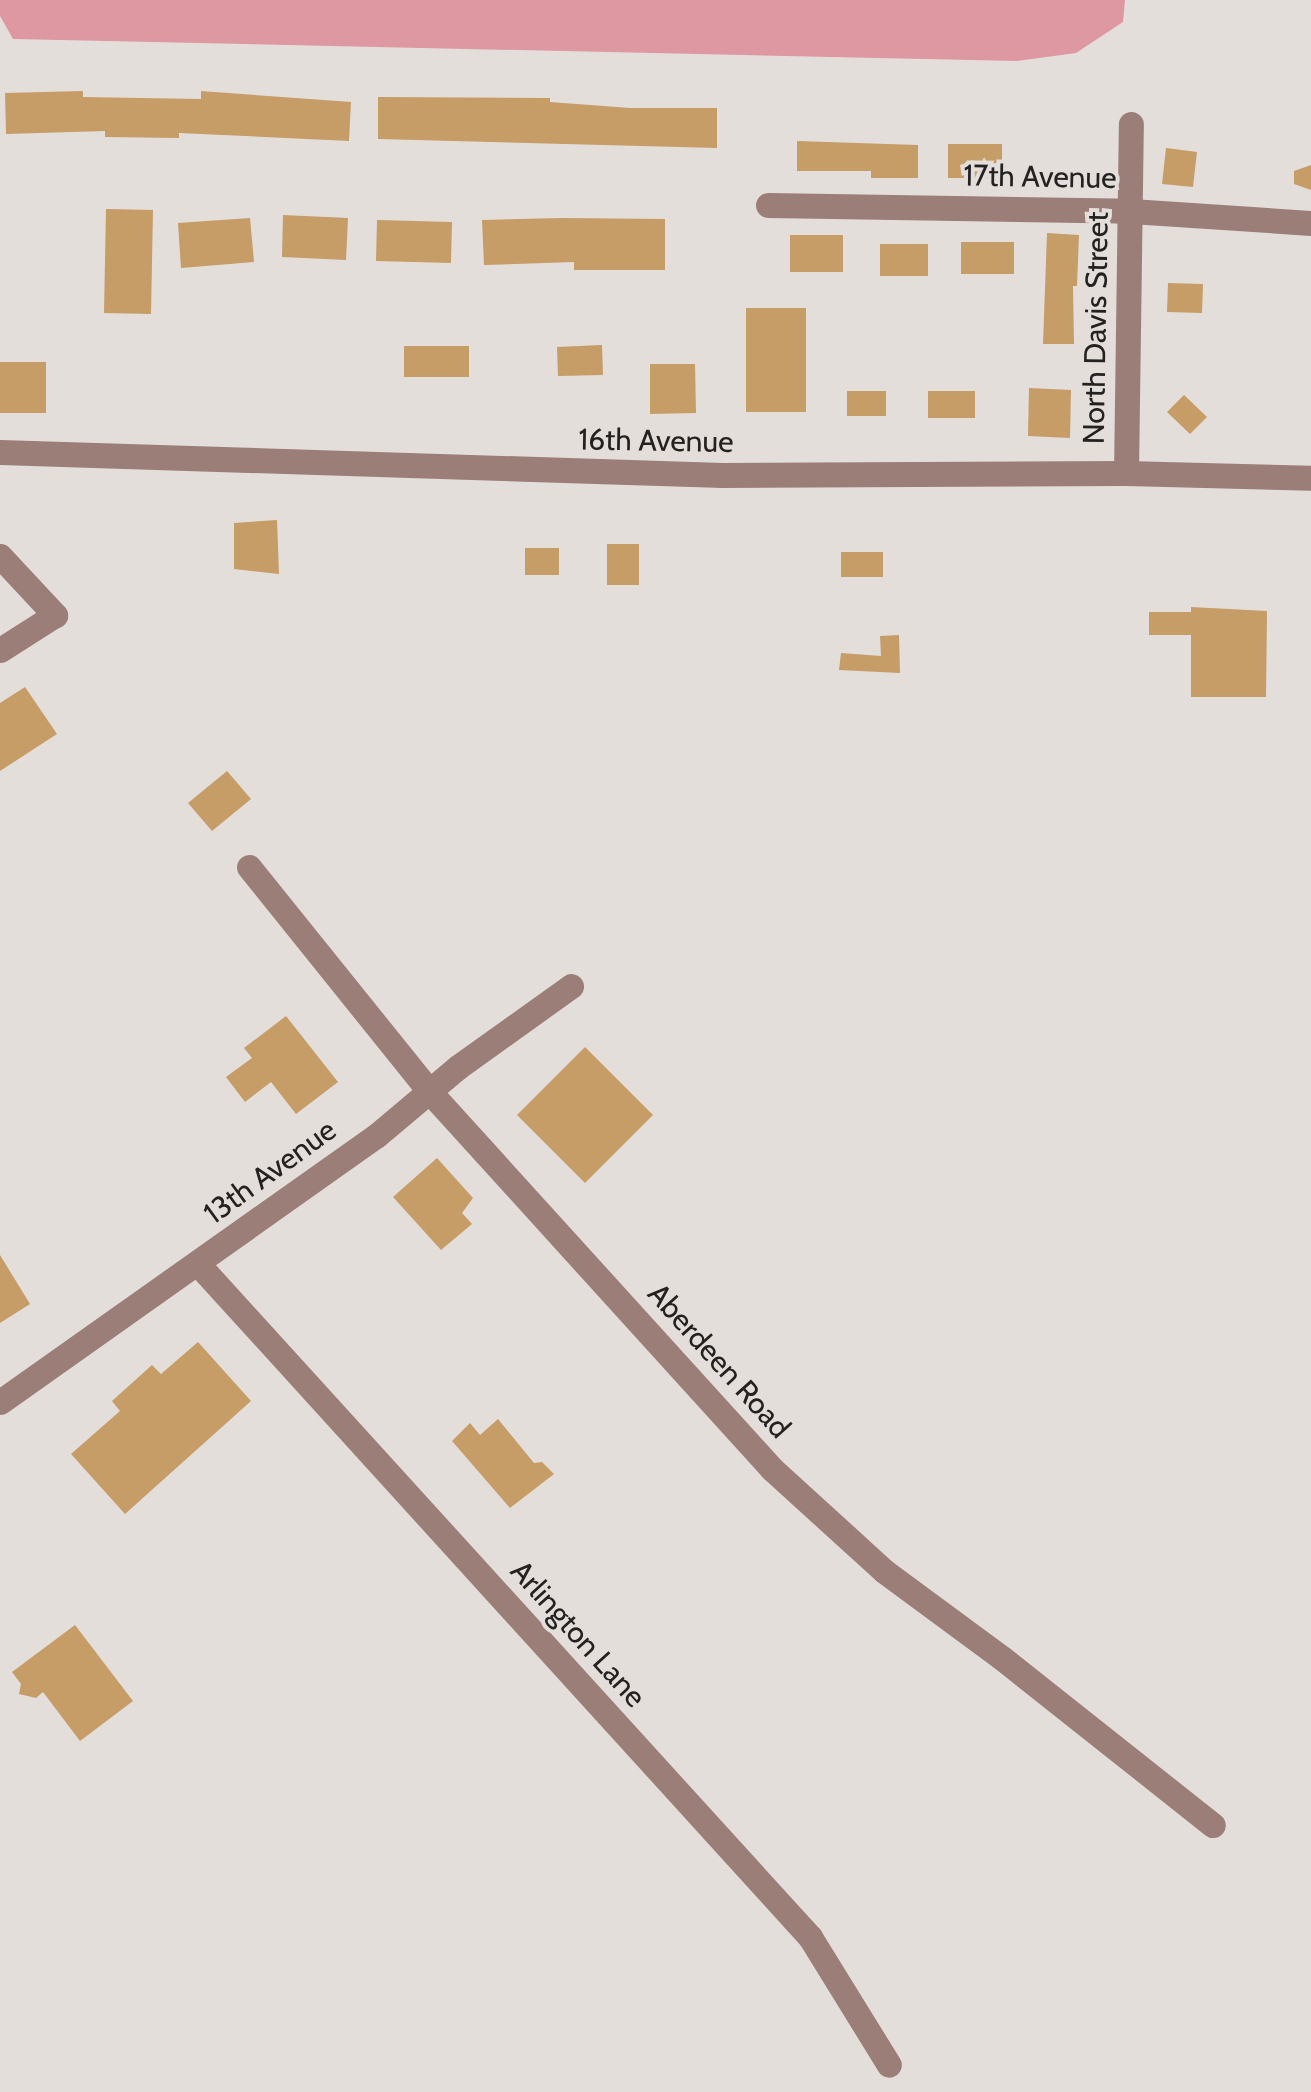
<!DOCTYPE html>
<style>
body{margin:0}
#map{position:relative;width:1311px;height:2092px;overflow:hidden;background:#e4dedb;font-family:Cabin,sans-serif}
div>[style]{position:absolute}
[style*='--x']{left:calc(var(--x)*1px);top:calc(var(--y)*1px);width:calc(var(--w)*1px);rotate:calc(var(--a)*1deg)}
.water>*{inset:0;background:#de98a1}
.building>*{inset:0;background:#c69c67}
.minor>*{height:25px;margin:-12.5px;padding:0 12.5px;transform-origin:12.5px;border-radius:12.5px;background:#9c7e78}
span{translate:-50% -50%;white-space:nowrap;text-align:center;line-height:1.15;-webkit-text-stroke:8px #e4dedb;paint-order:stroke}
.street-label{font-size:30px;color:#242221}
</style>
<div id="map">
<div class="water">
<div style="clip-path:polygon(0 0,1125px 0,1123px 22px,1076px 53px,1017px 61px,13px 39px,0 16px)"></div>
</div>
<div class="building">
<div style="clip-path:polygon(83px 91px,83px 97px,201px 99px,201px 91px,351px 102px,349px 141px,179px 133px,179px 138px,105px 137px,105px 131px,6px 134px,5px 93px)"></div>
<div style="clip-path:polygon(378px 97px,550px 98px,550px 102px,630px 108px,717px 108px,717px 148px,378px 139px)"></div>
<div style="clip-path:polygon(797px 141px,918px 145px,918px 178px,871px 178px,871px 171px,797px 171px)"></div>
<div style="clip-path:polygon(948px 144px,1002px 144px,1002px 178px,948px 178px)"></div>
<div style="clip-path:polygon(1166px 148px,1197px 152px,1193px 187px,1162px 184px)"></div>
<div style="clip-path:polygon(1311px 165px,1311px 190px,1294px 184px,1294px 171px)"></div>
<div style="clip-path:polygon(106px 209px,153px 210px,151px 314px,104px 313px)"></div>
<div style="clip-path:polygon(283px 215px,348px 218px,346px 260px,282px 257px)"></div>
<div style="clip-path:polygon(250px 218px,254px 262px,181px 268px,178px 223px)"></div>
<div style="clip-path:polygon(561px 218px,665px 219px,665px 270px,574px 270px,574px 262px,484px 265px,482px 220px)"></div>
<div style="clip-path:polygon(377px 220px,452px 222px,451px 263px,376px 261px)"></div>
<div style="clip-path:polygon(1047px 233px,1079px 235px,1077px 286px,1073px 286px,1074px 344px,1043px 344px)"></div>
<div style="clip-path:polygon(790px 235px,843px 235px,843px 272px,790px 272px)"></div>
<div style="clip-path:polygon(961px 242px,1014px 242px,1014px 274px,961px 274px)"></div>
<div style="clip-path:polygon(880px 244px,928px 244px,928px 276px,880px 276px)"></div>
<div style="clip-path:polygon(1168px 283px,1203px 284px,1202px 313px,1167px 312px)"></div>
<div style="clip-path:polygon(746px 308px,806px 308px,806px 412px,746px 412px)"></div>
<div style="clip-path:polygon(602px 345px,603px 375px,558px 376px,557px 347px)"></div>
<div style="clip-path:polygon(404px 346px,469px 346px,469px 377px,404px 377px)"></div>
<div style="clip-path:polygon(0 362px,46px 362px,46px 413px,0 413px)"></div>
<div style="clip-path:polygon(650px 364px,695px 364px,696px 413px,650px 414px)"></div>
<div style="clip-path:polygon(1029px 388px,1071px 390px,1070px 438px,1028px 436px)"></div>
<div style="clip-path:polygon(847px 391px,886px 391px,886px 416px,847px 416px)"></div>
<div style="clip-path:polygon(928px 391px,975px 391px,975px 418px,928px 418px)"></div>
<div style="clip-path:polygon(1184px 395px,1207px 417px,1190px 434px,1167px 412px)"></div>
<div style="clip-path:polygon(277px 520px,279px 574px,234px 569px,234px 523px)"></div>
<div style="clip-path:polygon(607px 544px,639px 544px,639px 585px,607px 585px)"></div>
<div style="clip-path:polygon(525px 548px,559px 548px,559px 575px,525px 575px)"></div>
<div style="clip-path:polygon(841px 552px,883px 552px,883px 577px,841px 577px)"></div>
<div style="clip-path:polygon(1191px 607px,1267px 611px,1266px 697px,1191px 697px,1191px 635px,1149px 635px,1149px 612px,1191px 612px)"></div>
<div style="clip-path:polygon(899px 635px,900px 673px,839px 670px,841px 653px,881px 656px,880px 636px)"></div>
<div style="clip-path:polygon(25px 687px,57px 734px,0 771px,0 703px)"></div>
<div style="clip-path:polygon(227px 771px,251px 799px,212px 831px,188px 803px)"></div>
<div style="clip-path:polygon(286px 1016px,338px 1082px,296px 1114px,271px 1082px,245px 1102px,226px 1077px,252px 1058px,244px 1048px)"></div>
<div style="clip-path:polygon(585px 1047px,653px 1115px,585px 1183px,517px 1115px)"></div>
<div style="clip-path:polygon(437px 1158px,473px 1198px,462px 1213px,472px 1224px,441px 1250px,393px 1197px)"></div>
<div style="clip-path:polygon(0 1255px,30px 1304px,0 1323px)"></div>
<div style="clip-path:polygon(198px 1342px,251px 1401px,125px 1514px,71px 1454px,120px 1411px,112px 1401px,152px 1365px,161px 1374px)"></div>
<div style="clip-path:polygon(498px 1419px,534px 1463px,542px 1462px,554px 1474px,510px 1508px,452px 1441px,470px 1423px,480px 1435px)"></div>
<div style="clip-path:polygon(75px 1625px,133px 1701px,80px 1741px,43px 1692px,36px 1698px,19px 1694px,21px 1684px,12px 1672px)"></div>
</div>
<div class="minor">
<div style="--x:768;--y:205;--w:363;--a:0.9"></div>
<div style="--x:1131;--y:211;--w:180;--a:3.8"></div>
<div style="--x:0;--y:452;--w:723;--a:1.82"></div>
<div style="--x:723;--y:475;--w:403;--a:-0.3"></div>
<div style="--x:1126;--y:473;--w:185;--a:1.5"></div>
<div style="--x:1126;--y:473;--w:349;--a:-89.2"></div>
<div style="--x:0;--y:556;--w:81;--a:47"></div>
<div style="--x:55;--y:615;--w:65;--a:147.5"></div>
<div style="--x:249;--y:867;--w:287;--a:51.2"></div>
<div style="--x:429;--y:1091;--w:510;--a:47.78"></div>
<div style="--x:772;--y:1469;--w:151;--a:42.3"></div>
<div style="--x:884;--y:1571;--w:147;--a:36.4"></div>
<div style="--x:1002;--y:1658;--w:269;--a:38.4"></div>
<div style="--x:198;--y:1264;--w:910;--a:47.72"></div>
<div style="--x:810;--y:1937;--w:150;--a:58.3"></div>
<div style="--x:0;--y:1402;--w:461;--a:-35.3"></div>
<div style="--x:376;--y:1136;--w:107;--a:-40.1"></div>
<div style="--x:458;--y:1067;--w:139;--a:-35.6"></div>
</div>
<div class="street-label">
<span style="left:1040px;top:177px;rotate:1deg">17th Avenue</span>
<span style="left:1096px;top:328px;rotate:-89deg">North Davis Street</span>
<span style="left:656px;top:441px;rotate:1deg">16th Avenue</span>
<span style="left:270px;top:1172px;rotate:-36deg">13th Avenue</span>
<span style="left:719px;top:1361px;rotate:48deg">Aberdeen Road</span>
<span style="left:578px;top:1634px;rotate:48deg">Arlington Lane</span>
</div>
</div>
